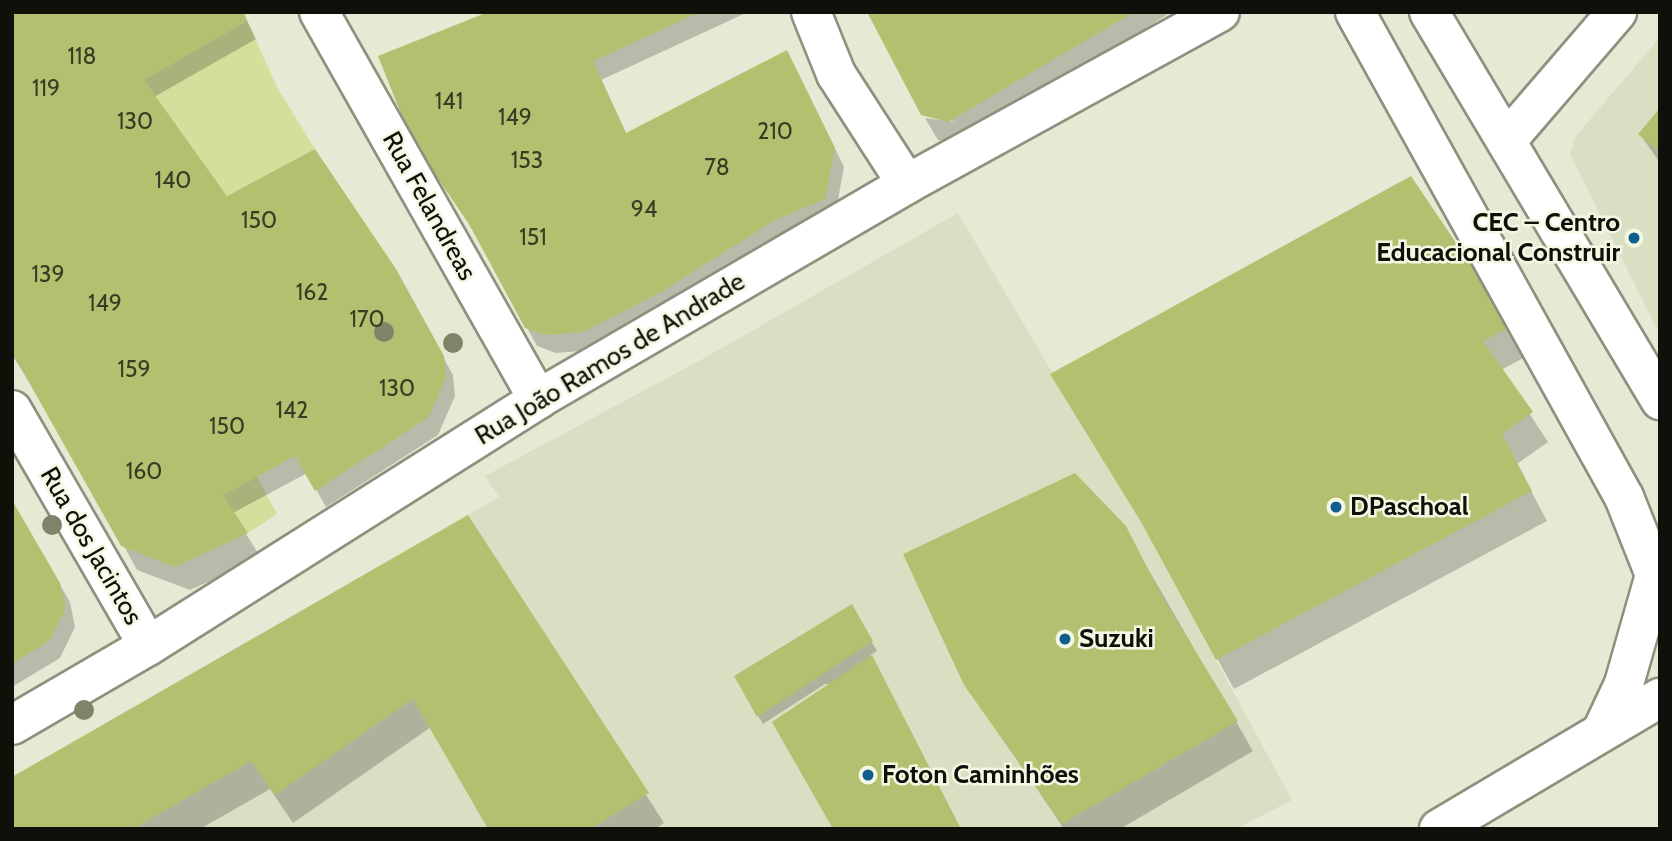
<!DOCTYPE html>
<meta charset="utf-8">
<style>
body{margin:0}
#map{position:relative;width:1672px;height:841px;overflow:hidden;background:#e6ead5;font-family:Cabin,sans-serif}
div>[style]{position:absolute}
[style*='--x']{left:calc(var(--x)*1px);top:calc(var(--y)*1px);width:calc(var(--w)*1px);rotate:calc(var(--a)*1deg)}
.built>*{inset:0;background:#d9dfc3}
.green>*{inset:0;background:#d3e09b}
.shadow>*{inset:0;background:#0003}
.building>*{inset:0;background:#b2c070}
.roads{filter:drop-shadow(2px 0 #8d917e) drop-shadow(-2px 0 #8d917e) drop-shadow(0 2px #8d917e) drop-shadow(0 -2px #8d917e)}
.street>*{height:38px;margin:-19px;padding:0 19px;transform-origin:19px;border-radius:19px;background:#fff}
.secondary>*{height:38px;margin:-19px;padding:0 19px;transform-origin:19px;border-radius:19px;background:#fff}
.primary>*{height:38px;margin:-19px;padding:0 19px;transform-origin:19px;border-radius:19px;background:#fff}
.trees>*{width:20px;height:20px;margin:-10px;border-radius:50%;background:#7f8468}
.dots>*{width:19px;height:19px;translate:-50% -50%;box-sizing:border-box;border:4px solid #f3f8e3;border-radius:50%}
span{translate:-50% -50%;white-space:nowrap;text-align:center;line-height:1.15;-webkit-text-stroke:5px #f3f8e3;paint-order:stroke}
.number-label{font-size:23px;color:#383c23}
.number-label span{-webkit-text-stroke-width:0}
.street-label{font-size:26px;color:#0f1009}
.poi-label{font-size:26px;color:#0f1009;font-weight:700}
.right{translate:-100% -50%;text-align:right}
.left{translate:0 -50%;text-align:left}
.frame{position:absolute;inset:0;border:14px solid #0f1009;pointer-events:none}
</style>
<div id="map">
<div class="built">
<div style="clip-path:polygon(1660px 37px,1660px 335px,1570px 154px,1576px 136px)"></div>
<div style="clip-path:polygon(958px 213px,1141px 522px,1292px 800px,1236px 829px,12px 829px,12px 777px,499px 497px,485px 476px,708px 356px)"></div>
</div>
<div class="green">
<div style="clip-path:polygon(247px 21px,278px 89px,315px 149px,227px 196px,144px 80px)"></div>
<div style="clip-path:polygon(257px 477px,277px 514px,248px 533px,223px 495px)"></div>
</div>
<div class="shadow">
<div style="clip-path:polygon(12px 12px,243px 12px,256px 39px,154px 97px,226px 198px,395px 270px,453px 375px,455px 396px,438px 435px,326px 507px,307px 473px,233px 513px,261px 558px,190px 590px,137px 570px,75px 455px,12px 355px)"></div>
<div style="clip-path:polygon(493px 12px,748px 12px,601px 80px,627px 135px,796px 69px,844px 167px,835px 216px,593px 350px,556px 353px,537px 346px,477px 236px,414px 141px)"></div>
<div style="clip-path:polygon(871px 12px,1171px 12px,963px 146px,938px 140px,925px 118px,957px 122px,923px 114px)"></div>
<div style="clip-path:polygon(1660px 110px,1660px 163px,1640px 134px)"></div>
<div style="clip-path:polygon(1410px 178px,1527px 356px,1501px 370px,1548px 442px,1517px 464px,1547px 521px,1234px 689px,1151px 538px)"></div>
<div style="clip-path:polygon(12px 504px,70px 602px,75px 627px,60px 658px,12px 687px)"></div>
<div style="clip-path:polygon(468px 517px,664px 823px,655px 829px,490px 829px,431px 727px,293px 823px,270px 789px,200px 829px,12px 829px)"></div>
<div style="clip-path:polygon(1124px 527px,1253px 751px,1120px 829px,1064px 829px,966px 684px)"></div>
<div style="clip-path:polygon(851px 607px,877px 651px,870px 655px,885px 682px,825px 684px,763px 724px,736px 677px)"></div>
</div>
<div class="building">
<div style="clip-path:polygon(12px 12px,244px 12px,247px 21px,144px 80px,227px 196px,315px 149px,396px 269px,444px 356px,446px 377px,429px 417px,315px 491px,295px 456px,223px 495px,248px 533px,175px 567px,121px 546px,12px 352px)"></div>
<div style="clip-path:polygon(488px 12px,700px 12px,593px 61px,626px 133px,787px 50px,835px 148px,825px 199px,773px 221px,663px 291px,583px 332px,545px 335px,525px 328px,469px 224px,412px 141px,378px 56px)"></div>
<div style="clip-path:polygon(867px 12px,1134px 12px,948px 122px,921px 115px)"></div>
<div style="clip-path:polygon(1660px 108px,1660px 152px,1638px 134px)"></div>
<div style="clip-path:polygon(1411px 176px,1512px 326px,1483px 341px,1533px 412px,1502px 434px,1532px 491px,1216px 660px,1141px 522px,1050px 374px)"></div>
<div style="clip-path:polygon(1075px 473px,1126px 526px,1160px 593px,1238px 721px,1062px 824px,964px 685px,903px 554px)"></div>
<div style="clip-path:polygon(12px 500px,60px 583px,66px 608px,50px 640px,12px 664px)"></div>
<div style="clip-path:polygon(468px 515px,649px 793px,590px 829px,488px 829px,413px 699px,275px 795px,251px 761px,133px 829px,12px 829px,12px 777px)"></div>
<div style="clip-path:polygon(852px 604px,873px 641px,757px 717px,734px 676px)"></div>
<div style="clip-path:polygon(872px 655px,961px 829px,833px 829px,772px 722px)"></div>
</div>
<div class="roads">
<div class="street">
<div style="--x:319;--y:12;--w:445;--a:60.5"></div>
<div style="--x:811;--y:12;--w:67;--a:68"></div>
<div style="--x:836;--y:74;--w:131;--a:57.2"></div>
<div style="--x:1507;--y:140;--w:169;--a:-49.3"></div>
<div style="--x:12;--y:410;--w:272;--a:60"></div>
<div style="--x:12;--y:725;--w:157;--a:-30.2"></div>
<div style="--x:148;--y:646;--w:462;--a:-32.3"></div>
<div style="--x:538;--y:399;--w:427;--a:-30.2"></div>
<div style="--x:907;--y:184;--w:357;--a:-28.8"></div>
</div>
<div class="secondary">
<div style="--x:1355;--y:12;--w:555;--a:60.99"></div>
<div style="--x:1624;--y:497;--w:84;--a:68.3"></div>
<div style="--x:1655;--y:575;--w:113;--a:105.9"></div>
<div style="--x:1624;--y:684;--w:52;--a:115.1"></div>
<div style="--x:1429;--y:12;--w:452;--a:59.2"></div>
</div>
<div class="primary">
<div style="--x:1439;--y:829;--w:257;--a:-30.7"></div>
</div>
</div>
<div class="trees">
<div style="left:384px;top:332px"></div>
<div style="left:453px;top:343px"></div>
<div style="left:52px;top:525px"></div>
<div style="left:84px;top:710px"></div>
</div>
<div class="dots">
<div style="left:1634px;top:238px;background:#105d90"></div>
<div style="left:1336px;top:507px;background:#105d90"></div>
<div style="left:1065px;top:639px;background:#105d90"></div>
<div style="left:868px;top:775px;background:#105d90"></div>
</div>
<div class="number-label">
<span style="left:82px;top:56px">118</span>
<span style="left:46px;top:88px">119</span>
<span style="left:449px;top:101px">141</span>
<span style="left:515px;top:117px">149</span>
<span style="left:135px;top:121px">130</span>
<span style="left:775px;top:131px">210</span>
<span style="left:527px;top:160px">153</span>
<span style="left:717px;top:167px">78</span>
<span style="left:173px;top:180px">140</span>
<span style="left:644px;top:209px">94</span>
<span style="left:259px;top:220px">150</span>
<span style="left:533px;top:237px">151</span>
<span style="left:48px;top:274px">139</span>
<span style="left:312px;top:292px">162</span>
<span style="left:105px;top:303px">149</span>
<span style="left:367px;top:319px">170</span>
<span style="left:134px;top:369px">159</span>
<span style="left:397px;top:388px">130</span>
<span style="left:292px;top:410px">142</span>
<span style="left:227px;top:426px">150</span>
<span style="left:144px;top:471px">160</span>
</div>
<div class="street-label">
<span style="left:429px;top:206px;rotate:61deg">Rua Felandreas</span>
<span style="left:610px;top:359px;rotate:-31deg">Rua João Ramos de Andrade</span>
<span style="left:91px;top:546px;rotate:60deg">Rua dos Jacintos</span>
</div>
<div class="poi-label">
<span class="right" style="left:1620px;top:238px">CEC – Centro<br>Educacional Construir</span>
<span class="left" style="left:1350px;top:507px">DPaschoal</span>
<span class="left" style="left:1079px;top:639px">Suzuki</span>
<span class="left" style="left:882px;top:775px">Foton Caminhões</span>
</div>
<div class="frame"></div>
</div>
